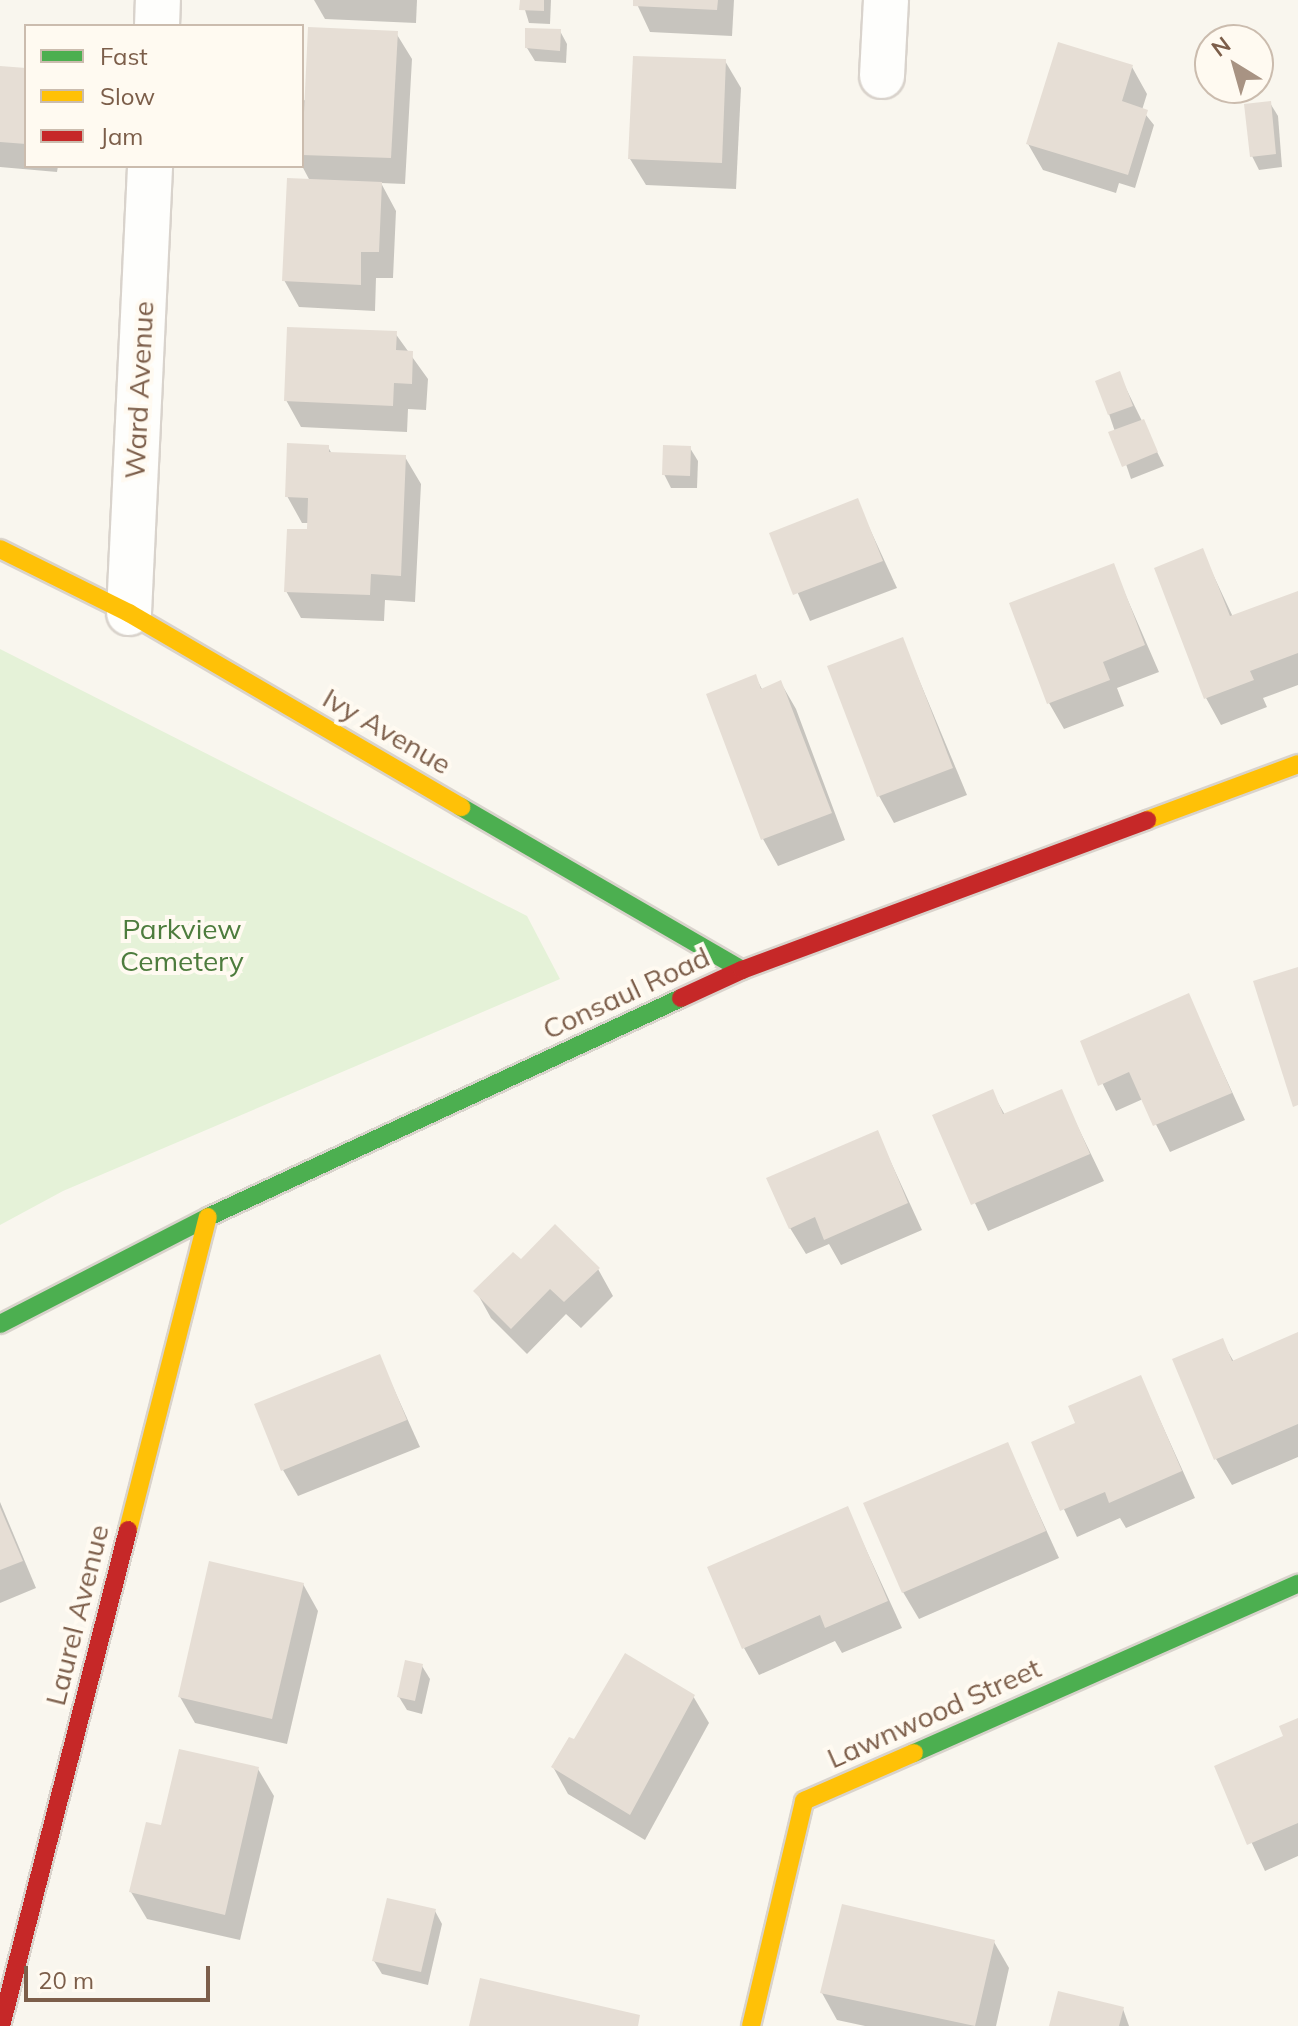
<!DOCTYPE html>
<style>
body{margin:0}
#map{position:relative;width:1298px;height:2026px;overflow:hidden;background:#f9f6ee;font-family:Mulish,sans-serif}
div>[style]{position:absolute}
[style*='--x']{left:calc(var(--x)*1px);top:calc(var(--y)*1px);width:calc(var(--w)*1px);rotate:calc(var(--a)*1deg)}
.green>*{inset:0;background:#e5f2d8}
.shadow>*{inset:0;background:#0003}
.building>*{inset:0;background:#e6ded5}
.roads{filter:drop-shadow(2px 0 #d9d3cc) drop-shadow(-2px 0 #d9d3cc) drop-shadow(0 2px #d9d3cc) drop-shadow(0 -2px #d9d3cc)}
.street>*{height:44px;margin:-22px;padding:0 22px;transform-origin:22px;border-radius:22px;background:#fefefc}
.fast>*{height:18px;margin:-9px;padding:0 9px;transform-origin:9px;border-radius:9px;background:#4caf50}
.slow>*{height:18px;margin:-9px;padding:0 9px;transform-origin:9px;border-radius:9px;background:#ffc107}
.jam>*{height:18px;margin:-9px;padding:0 9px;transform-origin:9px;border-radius:9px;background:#c62828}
span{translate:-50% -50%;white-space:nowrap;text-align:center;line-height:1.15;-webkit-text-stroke:8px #fffaf1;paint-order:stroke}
.street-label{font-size:28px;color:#7c5e4a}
.park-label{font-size:28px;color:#4d7c3d}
.legend{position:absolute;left:24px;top:24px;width:280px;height:144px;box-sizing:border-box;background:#fffaf1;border:2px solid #cbbcae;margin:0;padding:10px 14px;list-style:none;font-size:24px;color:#7c5e4a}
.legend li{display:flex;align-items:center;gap:16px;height:40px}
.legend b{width:40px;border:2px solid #cbbcae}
.north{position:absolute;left:1194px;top:24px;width:80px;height:80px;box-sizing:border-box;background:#fffaf1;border:2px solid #cbbcae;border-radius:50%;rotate:323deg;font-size:22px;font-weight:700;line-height:32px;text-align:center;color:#7c5e4a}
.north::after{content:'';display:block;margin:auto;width:28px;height:36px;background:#a89383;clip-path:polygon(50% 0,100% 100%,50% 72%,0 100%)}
.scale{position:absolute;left:24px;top:1966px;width:186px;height:36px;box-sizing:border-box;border:4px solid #7c5e4a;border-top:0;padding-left:10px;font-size:24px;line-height:28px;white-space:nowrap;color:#7c5e4a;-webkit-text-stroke:6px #fffaf1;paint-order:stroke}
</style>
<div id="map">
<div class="green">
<div style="clip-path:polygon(0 649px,527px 916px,560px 979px,63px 1191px,0 1225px)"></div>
</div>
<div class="shadow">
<div style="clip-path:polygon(314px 0,417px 0,416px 23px,325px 19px)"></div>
<div style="clip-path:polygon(522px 0,551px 0,550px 24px,529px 23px)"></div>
<div style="clip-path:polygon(635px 0,734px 0,732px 36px,650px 32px)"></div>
<div style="clip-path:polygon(560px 31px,567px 44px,566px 63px,535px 61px,527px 48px)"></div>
<div style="clip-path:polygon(396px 33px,412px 59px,405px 184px,381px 183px,396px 211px,393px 278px,376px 278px,375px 311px,299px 307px,284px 280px,310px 181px,302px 166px,302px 102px)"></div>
<div style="clip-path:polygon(725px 61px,741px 88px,736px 189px,646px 185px,630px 159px)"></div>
<div style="clip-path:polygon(1132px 67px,1147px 94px,1142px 110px,1154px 125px,1135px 188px,1119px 183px,1116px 193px,1043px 170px,1028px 144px)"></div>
<div style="clip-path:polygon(0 68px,26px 70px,26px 166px,58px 166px,57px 172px,0 167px)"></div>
<div style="clip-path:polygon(1270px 103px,1278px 116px,1282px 167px,1259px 170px,1252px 156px)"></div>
<div style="clip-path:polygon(395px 333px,428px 379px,426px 410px,408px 409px,407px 432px,301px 427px,286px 400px)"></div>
<div style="clip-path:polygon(1119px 374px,1164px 466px,1131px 479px,1109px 414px)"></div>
<div style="clip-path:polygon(328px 447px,332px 454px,405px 457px,421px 484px,415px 602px,385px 600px,384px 621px,301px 618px,286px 591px,309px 523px,302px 523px,287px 496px)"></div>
<div style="clip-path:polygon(690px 448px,698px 461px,697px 488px,671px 488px,664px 474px)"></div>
<div style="clip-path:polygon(857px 501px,897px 588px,810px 621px,772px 534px)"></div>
<div style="clip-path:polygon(1202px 551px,1233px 617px,1298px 593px,1298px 685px,1263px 698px,1267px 707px,1221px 725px,1206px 698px)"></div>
<div style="clip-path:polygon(1113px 566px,1159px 672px,1117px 688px,1124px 706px,1064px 729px,1049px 703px)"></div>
<div style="clip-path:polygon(902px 639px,967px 795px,894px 823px,879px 796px)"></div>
<div style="clip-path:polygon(755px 676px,763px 691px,781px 683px,796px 709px,845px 840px,778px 866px,763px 839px,708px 695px)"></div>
<div style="clip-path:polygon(1188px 996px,1245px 1120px,1170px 1152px,1143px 1099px,1116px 1111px,1082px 1042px)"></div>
<div style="clip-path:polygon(992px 1092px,1005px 1115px,1061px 1092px,1104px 1181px,988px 1231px,935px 1117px)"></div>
<div style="clip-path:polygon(877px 1132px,922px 1230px,841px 1265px,829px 1244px,806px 1254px,790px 1228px)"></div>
<div style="clip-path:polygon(521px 1262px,598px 1269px,613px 1296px,581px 1328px,566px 1314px,527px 1354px,491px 1318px,476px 1291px)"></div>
<div style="clip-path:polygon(1298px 1335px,1298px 1457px,1232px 1485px,1216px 1459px,1222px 1341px,1234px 1362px)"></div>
<div style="clip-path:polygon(379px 1356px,420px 1447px,298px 1496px,283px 1470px)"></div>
<div style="clip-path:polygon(1141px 1378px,1195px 1498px,1126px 1528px,1120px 1518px,1077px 1537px,1033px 1443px,1077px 1424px)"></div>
<div style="clip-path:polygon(1007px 1444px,1059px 1558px,919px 1619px,903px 1592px)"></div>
<div style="clip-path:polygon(0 1502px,36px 1588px,0 1603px)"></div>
<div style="clip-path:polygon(847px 1508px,902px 1628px,842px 1653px,835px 1641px,759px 1675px,744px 1648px)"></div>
<div style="clip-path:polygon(303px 1584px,318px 1611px,287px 1744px,195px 1723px,180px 1697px)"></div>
<div style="clip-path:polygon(422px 1666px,430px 1679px,422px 1714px,407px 1710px,399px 1697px)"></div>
<div style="clip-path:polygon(693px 1696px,709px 1723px,645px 1840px,568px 1794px,553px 1767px,575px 1742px)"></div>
<div style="clip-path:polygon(1298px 1720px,1298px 1856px,1265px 1871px,1216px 1767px,1286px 1737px)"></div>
<div style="clip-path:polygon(258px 1769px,274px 1796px,240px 1940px,147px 1919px,131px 1892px,162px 1827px)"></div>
<div style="clip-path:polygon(435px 1911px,442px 1924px,428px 1985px,382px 1974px,374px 1961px)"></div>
<div style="clip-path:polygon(994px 1942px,1009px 1968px,996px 2026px,865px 2026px,837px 2020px,822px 1993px)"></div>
<div style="clip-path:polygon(1123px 2009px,1129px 2026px,1051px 2026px)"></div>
</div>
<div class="building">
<div style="clip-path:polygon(520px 0,544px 0,544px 11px,519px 10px)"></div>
<div style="clip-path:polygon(633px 0,718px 0,717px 10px,633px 6px)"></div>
<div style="clip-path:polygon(308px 27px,398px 31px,391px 158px,302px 155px)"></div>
<div style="clip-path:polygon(525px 28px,561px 29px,560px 51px,525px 48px)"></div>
<div style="clip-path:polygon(1058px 42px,1133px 65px,1122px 101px,1148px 110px,1128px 175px,1026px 144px)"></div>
<div style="clip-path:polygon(633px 56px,726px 59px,722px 163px,628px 159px)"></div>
<div style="clip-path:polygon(0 66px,26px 68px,26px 144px,0 142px)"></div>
<div style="clip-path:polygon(1271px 101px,1276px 154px,1250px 157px,1244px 104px)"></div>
<div style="clip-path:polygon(287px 178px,382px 182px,379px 252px,361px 252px,361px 285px,282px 281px)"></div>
<div style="clip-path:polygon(287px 327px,397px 331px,396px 350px,413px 351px,412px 384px,394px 383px,393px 406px,284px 401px)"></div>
<div style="clip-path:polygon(1120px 371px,1133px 406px,1108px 415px,1095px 381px)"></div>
<div style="clip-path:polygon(1144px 419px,1158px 452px,1122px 467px,1108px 432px)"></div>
<div style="clip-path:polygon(287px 443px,329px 445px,329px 452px,406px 455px,401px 576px,371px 574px,370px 595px,284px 592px,287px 529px,307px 529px,308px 498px,285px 497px)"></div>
<div style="clip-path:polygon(663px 445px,691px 446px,690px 476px,662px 475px)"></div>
<div style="clip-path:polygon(858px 498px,883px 561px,793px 595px,769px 533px)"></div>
<div style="clip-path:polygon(1203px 548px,1230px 616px,1298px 591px,1298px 653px,1250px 671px,1254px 680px,1204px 699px,1154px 568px)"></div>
<div style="clip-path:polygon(1114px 563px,1145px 645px,1103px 662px,1110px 680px,1047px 704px,1009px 603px)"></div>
<div style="clip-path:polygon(903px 637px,953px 768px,877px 797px,827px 666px)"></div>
<div style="clip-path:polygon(756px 674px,761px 689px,781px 680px,832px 813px,761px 840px,706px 694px)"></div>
<div style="clip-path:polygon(1298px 967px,1298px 1105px,1293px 1107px,1253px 981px)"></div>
<div style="clip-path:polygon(1189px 993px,1232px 1093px,1153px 1126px,1129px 1072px,1098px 1086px,1080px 1041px)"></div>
<div style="clip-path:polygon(993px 1089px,1003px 1114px,1062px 1089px,1090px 1154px,971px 1205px,932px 1115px)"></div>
<div style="clip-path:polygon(878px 1130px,908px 1203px,824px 1240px,815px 1217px,789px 1229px,766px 1178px)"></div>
<div style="clip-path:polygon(555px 1224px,600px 1268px,564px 1302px,550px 1289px,511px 1329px,473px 1291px,513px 1252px,521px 1259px)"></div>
<div style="clip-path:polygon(1298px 1332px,1298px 1424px,1214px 1460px,1172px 1359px,1223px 1338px,1232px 1361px)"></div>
<div style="clip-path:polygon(380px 1354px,407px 1420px,281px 1471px,254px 1404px)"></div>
<div style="clip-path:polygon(1141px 1375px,1182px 1471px,1109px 1503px,1105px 1492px,1060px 1511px,1031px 1442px,1075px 1423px,1068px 1406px)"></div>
<div style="clip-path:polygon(1008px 1442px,1046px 1531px,902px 1593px,863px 1503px)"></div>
<div style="clip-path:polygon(848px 1506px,888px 1601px,825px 1628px,820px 1615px,742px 1649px,707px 1567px)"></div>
<div style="clip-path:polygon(0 1507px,23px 1561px,0 1570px)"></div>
<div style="clip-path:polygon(209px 1561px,304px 1583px,272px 1719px,178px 1697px)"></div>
<div style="clip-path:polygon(625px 1653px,695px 1695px,630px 1815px,551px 1767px,569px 1737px,574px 1739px)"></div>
<div style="clip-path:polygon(405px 1660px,423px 1664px,415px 1701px,397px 1697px)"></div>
<div style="clip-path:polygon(1298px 1718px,1298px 1823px,1247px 1845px,1214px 1766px,1283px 1736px,1279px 1726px)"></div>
<div style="clip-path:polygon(179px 1749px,259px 1767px,225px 1915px,129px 1892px,146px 1822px,161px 1825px)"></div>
<div style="clip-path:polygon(387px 1898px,436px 1909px,421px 1972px,372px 1961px)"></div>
<div style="clip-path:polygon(842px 1904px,995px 1940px,975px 2026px,820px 1993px)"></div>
<div style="clip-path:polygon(480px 1978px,640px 2015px,638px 2026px,469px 2026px)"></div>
<div style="clip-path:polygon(1058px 1991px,1124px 2007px,1119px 2026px,1049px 2026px)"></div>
</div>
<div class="roads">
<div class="street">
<div style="--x:157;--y:26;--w:26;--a:-88"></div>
<div style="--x:882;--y:76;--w:76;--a:-87"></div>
<div style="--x:129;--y:613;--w:447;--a:-87.3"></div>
</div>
<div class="fast">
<div style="--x:461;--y:807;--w:325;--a:30.1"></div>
<div style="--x:0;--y:1324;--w:234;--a:-27.2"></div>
<div style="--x:208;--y:1217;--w:521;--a:-24.84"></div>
<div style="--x:914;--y:1753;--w:420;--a:-23.8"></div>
</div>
<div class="slow">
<div style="--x:0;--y:549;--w:144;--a:26.4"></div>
<div style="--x:129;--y:613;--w:385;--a:30.3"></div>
<div style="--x:1147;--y:820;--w:161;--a:-20.3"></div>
<div style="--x:128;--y:1530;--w:323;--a:-75.7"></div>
<div style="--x:751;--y:2026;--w:231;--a:-76.7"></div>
<div style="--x:804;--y:1801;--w:120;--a:-23.6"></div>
</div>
<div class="jam">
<div style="--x:681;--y:998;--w:67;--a:-24.7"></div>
<div style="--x:742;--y:970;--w:432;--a:-20.3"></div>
<div style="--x:1;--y:2026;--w:512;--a:-75.64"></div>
</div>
</div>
<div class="street-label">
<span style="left:139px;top:390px;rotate:-87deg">Ward Avenue</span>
<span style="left:387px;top:731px;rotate:30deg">Ivy Avenue</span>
<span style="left:626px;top:993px;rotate:-25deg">Consaul Road</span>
<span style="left:77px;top:1615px;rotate:-76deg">Laurel Avenue</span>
<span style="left:934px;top:1713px;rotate:-24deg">Lawnwood Street</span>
</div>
<div class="park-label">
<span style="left:182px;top:945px">Parkview<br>Cemetery</span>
</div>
<ul class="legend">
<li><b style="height:10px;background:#4caf50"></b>Fast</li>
<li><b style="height:10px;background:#ffc107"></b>Slow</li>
<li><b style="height:10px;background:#c62828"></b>Jam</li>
</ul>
<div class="north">N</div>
<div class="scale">20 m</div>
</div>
